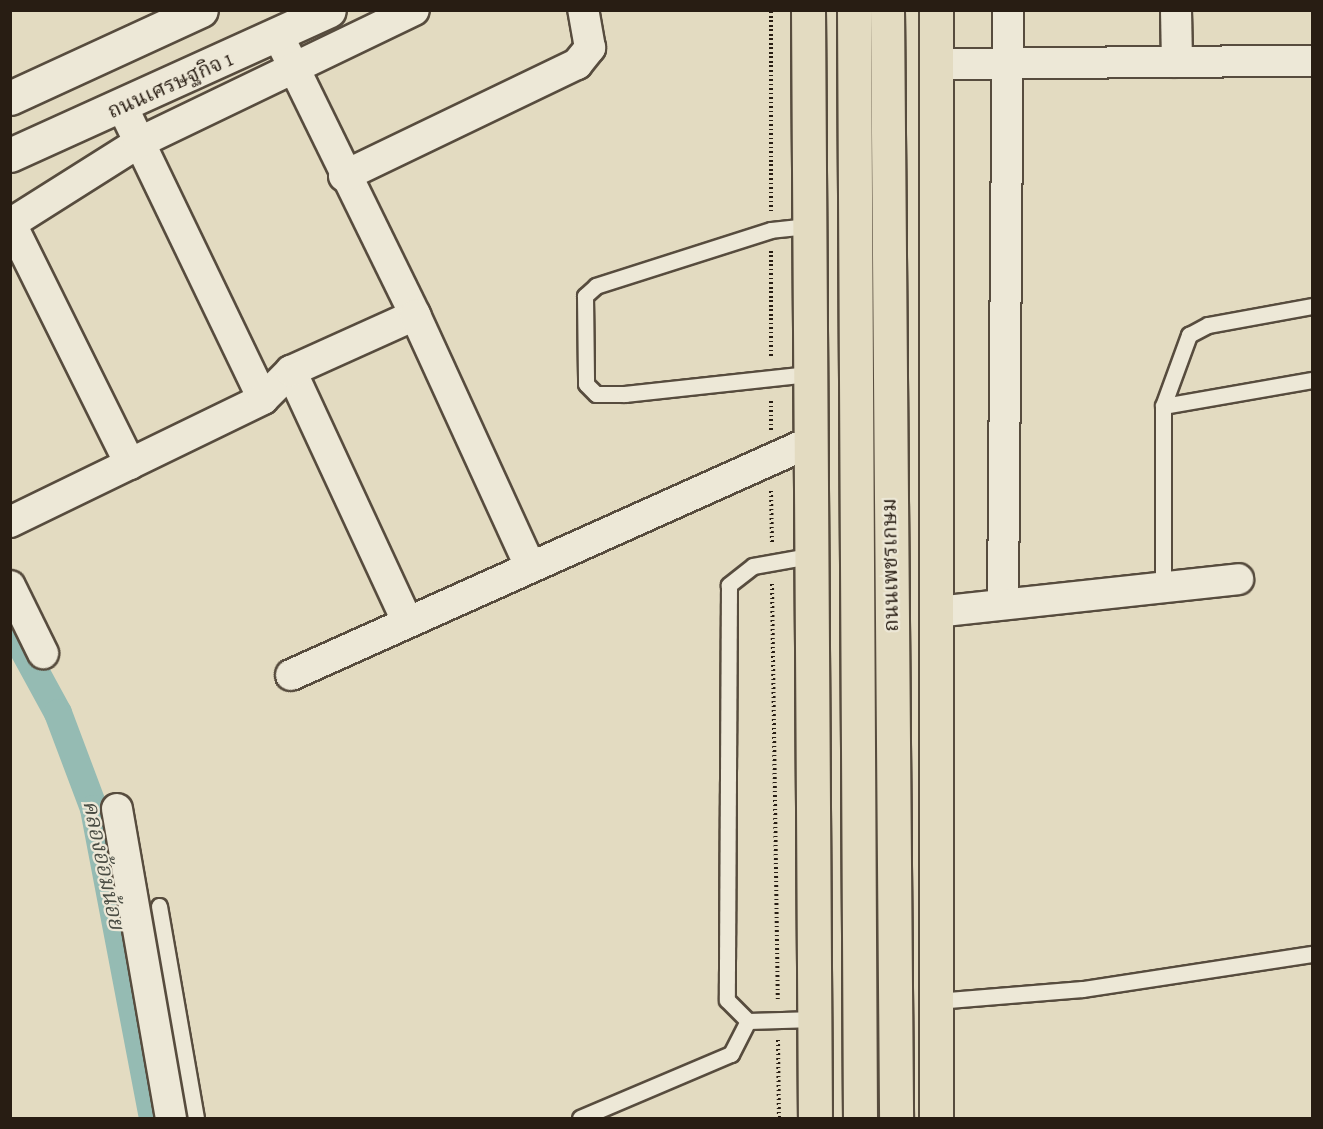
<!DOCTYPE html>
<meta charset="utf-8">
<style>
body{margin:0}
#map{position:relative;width:1323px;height:1129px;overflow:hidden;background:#e3dbc1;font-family:Alegreya,"Noto Serif Thai",serif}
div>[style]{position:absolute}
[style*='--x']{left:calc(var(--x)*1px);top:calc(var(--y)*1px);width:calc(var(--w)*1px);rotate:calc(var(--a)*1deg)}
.canal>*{height:28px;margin:-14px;padding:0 14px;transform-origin:14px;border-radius:14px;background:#95bbb3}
.path>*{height:4px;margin-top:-2px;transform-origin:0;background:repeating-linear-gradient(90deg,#281d13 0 1.5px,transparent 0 4.5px)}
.roads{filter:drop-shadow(2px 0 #574c3e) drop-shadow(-2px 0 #574c3e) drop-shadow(0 2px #574c3e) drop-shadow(0 -2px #574c3e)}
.lane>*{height:15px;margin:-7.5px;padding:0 7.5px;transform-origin:7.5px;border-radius:7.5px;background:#ede8d7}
.street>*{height:30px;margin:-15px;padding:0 15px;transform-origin:15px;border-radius:15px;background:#ede8d7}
.secondary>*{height:33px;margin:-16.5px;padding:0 16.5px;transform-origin:16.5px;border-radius:16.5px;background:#ede8d7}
.primary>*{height:33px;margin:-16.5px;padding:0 16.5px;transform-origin:16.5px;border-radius:16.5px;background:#e3dbc1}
span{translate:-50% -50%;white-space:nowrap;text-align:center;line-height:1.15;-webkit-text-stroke:4.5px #ede8d7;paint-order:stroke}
.street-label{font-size:21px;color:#281d13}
.water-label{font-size:22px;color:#494c43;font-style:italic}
.frame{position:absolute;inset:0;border:12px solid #281d13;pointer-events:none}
</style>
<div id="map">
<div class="canal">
<div style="--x:10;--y:625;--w:100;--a:61.4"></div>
<div style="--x:58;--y:713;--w:103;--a:69.4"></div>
<div style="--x:94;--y:809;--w:315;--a:79.2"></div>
</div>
<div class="path">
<div style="--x:771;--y:211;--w:201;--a:-90"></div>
<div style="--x:771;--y:251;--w:107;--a:90"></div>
<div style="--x:771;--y:430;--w:32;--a:-90"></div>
<div style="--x:771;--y:491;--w:53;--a:88.9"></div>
<div style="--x:772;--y:584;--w:416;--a:89.2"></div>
<div style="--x:778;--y:1040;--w:78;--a:89.3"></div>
</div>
<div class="roads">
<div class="lane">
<div style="--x:808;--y:226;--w:37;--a:174"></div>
<div style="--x:771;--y:230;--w:184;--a:162.3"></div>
<div style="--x:596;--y:286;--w:15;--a:138"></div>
<div style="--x:585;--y:296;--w:88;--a:89.3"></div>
<div style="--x:586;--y:384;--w:14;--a:45"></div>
<div style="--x:596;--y:394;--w:29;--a:0"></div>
<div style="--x:625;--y:394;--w:184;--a:-6.2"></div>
<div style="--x:1163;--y:406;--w:151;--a:-9.9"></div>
<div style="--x:809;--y:556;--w:57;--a:169.9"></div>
<div style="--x:753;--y:566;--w:31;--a:142"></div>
<div style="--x:729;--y:585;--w:415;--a:90.3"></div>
<div style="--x:727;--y:1000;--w:30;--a:45"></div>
<div style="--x:748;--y:1021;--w:67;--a:-1.7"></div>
<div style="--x:1163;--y:587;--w:181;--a:-90"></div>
<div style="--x:1163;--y:406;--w:76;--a:-69.9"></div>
<div style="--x:1189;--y:335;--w:21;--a:-28"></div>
<div style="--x:1208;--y:325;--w:106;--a:-10.4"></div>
<div style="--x:159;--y:906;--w:215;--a:80.1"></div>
<div style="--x:936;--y:1001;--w:147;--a:-4.7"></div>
<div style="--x:1083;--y:989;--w:232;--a:-8.7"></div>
<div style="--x:580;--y:1118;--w:164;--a:-23"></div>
<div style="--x:731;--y:1054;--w:37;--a:-63"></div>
</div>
<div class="street">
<div style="--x:1176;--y:10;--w:52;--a:88.9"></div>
<div style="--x:278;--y:35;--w:312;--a:63.9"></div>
<div style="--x:936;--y:64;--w:376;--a:-0.5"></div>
<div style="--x:122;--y:106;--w:325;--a:64.3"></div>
<div style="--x:344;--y:176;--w:259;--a:-25.7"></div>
<div style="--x:577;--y:64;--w:21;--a:-51"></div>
<div style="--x:590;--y:48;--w:39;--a:-100"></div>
<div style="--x:10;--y:224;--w:151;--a:-32.3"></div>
<div style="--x:138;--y:143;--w:306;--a:-25.7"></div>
<div style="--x:11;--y:224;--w:268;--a:63.6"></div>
<div style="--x:291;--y:371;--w:276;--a:65.1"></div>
<div style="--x:10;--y:522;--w:281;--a:-25.9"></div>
<div style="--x:263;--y:399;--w:40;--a:-45"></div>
<div style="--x:291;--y:371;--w:136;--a:-24.3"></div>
<div style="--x:415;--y:315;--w:274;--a:65.4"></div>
<div style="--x:10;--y:586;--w:75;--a:63.8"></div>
<div style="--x:1003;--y:604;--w:594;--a:-89.52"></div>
<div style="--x:936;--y:612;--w:304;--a:-6.2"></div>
<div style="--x:291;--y:675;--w:567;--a:-24.17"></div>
<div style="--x:117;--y:809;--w:314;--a:80.1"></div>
</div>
<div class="secondary">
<div style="--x:10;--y:98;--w:210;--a:-24.7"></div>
<div style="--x:10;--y:155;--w:350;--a:-24.4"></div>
</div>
<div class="primary">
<div style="--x:808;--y:10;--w:1108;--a:89.64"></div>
<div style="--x:854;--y:10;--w:1108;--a:89.69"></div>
<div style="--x:887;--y:10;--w:1108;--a:89.53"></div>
<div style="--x:936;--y:10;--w:1108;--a:90"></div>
</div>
</div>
<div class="street-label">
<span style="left:170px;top:85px;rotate:-24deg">ถนนเศรษฐกิจ 1</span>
<span style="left:890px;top:565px;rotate:-91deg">ถนนเพชรเกษม</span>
</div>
<div class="water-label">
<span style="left:103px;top:865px;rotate:78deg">คลองอ้อมน้อย</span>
</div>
<div class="frame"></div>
</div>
